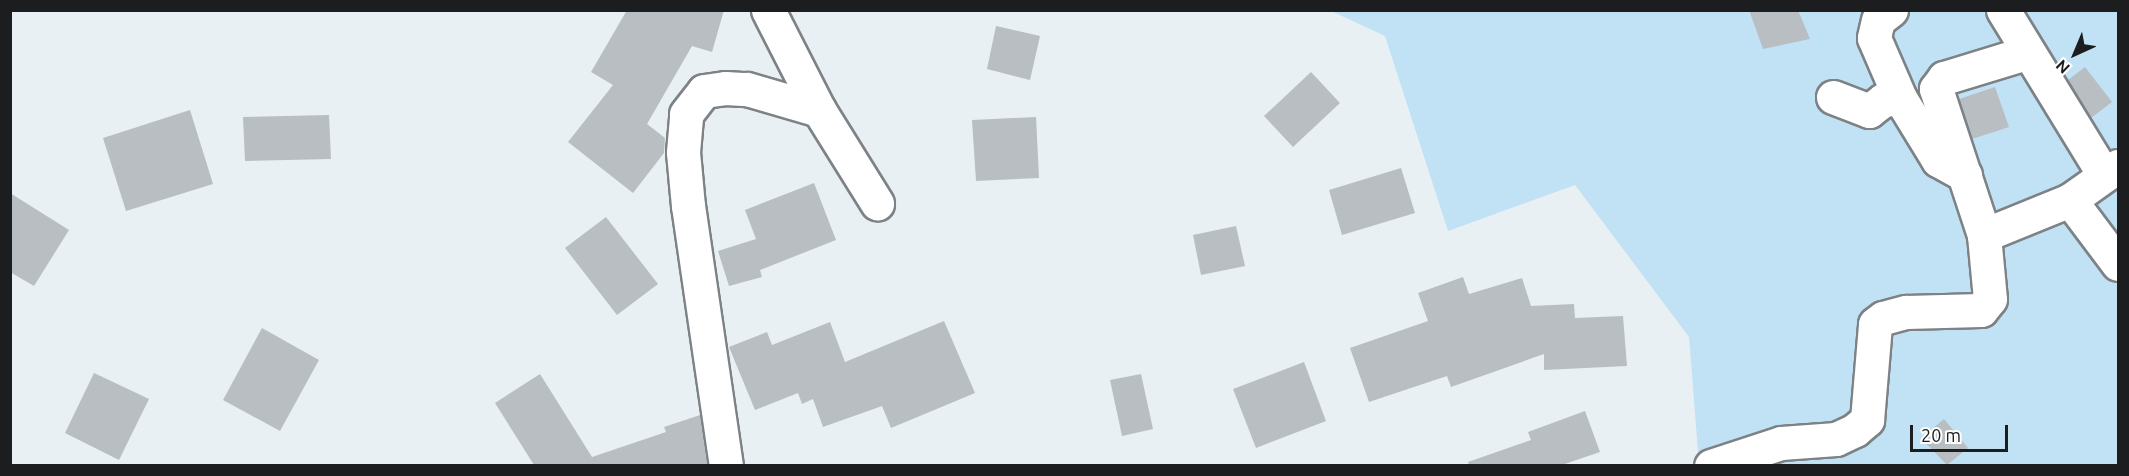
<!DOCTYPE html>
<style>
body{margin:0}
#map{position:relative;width:2129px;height:476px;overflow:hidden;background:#e9f0f4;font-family:Ubuntu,sans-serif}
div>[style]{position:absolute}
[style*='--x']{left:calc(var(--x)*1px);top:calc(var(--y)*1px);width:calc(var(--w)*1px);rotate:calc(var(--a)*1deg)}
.green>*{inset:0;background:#c1e2f4}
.building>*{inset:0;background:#b8bec2}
.roads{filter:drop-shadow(2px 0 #7c8286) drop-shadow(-2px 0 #7c8286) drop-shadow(0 2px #7c8286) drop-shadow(0 -2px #7c8286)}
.minor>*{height:33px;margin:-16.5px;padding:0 16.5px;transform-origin:16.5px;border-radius:16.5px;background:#fff}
span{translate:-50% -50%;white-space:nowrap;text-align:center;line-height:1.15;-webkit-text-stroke:4.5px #fff;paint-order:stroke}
.frame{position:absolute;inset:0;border:12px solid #1b1d1f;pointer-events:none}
.north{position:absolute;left:2045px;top:24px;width:60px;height:60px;-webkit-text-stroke:4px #fff;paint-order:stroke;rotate:224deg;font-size:16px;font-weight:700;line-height:24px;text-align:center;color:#1b1d1f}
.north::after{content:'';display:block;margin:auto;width:21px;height:27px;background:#1b1d1f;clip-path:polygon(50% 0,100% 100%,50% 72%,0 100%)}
.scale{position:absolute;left:1910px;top:425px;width:98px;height:27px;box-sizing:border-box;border:3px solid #1b1d1f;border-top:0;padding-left:8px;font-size:18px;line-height:21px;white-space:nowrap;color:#1b1d1f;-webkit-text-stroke:4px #fff;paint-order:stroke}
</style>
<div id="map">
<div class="green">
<div style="clip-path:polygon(1331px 11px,2118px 11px,2118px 465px,1699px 465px,1689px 337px,1575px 185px,1448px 231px,1385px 36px)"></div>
</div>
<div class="building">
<div style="clip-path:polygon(627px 10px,724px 10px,712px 52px,692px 46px,647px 124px,665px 138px,664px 153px,633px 193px,568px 142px,613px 85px,591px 72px)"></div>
<div style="clip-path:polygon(1749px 10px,1798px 10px,1810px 39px,1763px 49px)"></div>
<div style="clip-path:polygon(996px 26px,1040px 36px,1030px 80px,987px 69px)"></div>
<div style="clip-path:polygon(2085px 67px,2112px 102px,2091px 118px,2068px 80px)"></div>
<div style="clip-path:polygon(1311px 72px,1340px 103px,1293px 147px,1264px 116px)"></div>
<div style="clip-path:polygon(1995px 87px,2009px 127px,1972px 139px,1959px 99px)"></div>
<div style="clip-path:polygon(190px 110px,213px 184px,126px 211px,103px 138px)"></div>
<div style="clip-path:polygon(329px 115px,331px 159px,245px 161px,243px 117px)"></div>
<div style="clip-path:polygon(1036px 117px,1039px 178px,976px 181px,972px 120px)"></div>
<div style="clip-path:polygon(1401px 168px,1415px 213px,1342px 235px,1329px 190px)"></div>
<div style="clip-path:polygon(814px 183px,836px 240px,760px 270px,762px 277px,729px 286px,718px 251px,756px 239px,745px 210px)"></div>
<div style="clip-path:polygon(10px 193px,69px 230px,34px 286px,10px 272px)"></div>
<div style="clip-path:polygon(606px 217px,658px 284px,617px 315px,565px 248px)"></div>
<div style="clip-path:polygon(1236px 226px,1245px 266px,1201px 275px,1193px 235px)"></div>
<div style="clip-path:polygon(1463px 277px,1469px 294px,1522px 278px,1531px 306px,1574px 304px,1575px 318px,1623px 316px,1627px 366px,1544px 370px,1544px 354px,1451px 387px,1447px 376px,1369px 402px,1350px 348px,1428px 321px,1418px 293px)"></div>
<div style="clip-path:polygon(944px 321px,975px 393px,891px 428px,882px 406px,823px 427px,813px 399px,802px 404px,798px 393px,755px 410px,729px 347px,767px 332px,772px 345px,830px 322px,845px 362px)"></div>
<div style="clip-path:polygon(262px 328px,319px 360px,280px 431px,223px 400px)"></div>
<div style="clip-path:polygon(1304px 362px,1326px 421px,1256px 448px,1233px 389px)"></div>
<div style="clip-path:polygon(94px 373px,149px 399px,119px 460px,65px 433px)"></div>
<div style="clip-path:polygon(540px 374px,592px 457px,666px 432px,664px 427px,700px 415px,707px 464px,534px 465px,495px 403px)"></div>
<div style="clip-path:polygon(1141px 374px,1153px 429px,1122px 436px,1110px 380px)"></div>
<div style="clip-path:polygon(1585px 411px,1600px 452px,1562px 465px,1469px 465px,1468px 462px,1531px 440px,1528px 432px)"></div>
<div style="clip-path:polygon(1944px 419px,1968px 448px,1947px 465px,1921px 438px)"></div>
</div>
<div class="roads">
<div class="minor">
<div style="--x:768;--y:10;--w:112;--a:63"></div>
<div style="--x:819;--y:110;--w:110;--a:58.1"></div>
<div style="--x:1891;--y:10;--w:16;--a:142"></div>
<div style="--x:1878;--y:20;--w:18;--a:103"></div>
<div style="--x:1874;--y:38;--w:65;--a:66.6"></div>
<div style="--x:1900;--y:98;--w:73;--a:58.5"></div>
<div style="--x:1938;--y:160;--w:31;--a:29"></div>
<div style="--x:2003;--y:10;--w:191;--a:58.5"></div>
<div style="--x:1833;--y:97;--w:39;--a:21"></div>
<div style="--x:1869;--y:111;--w:18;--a:-38"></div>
<div style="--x:1883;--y:100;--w:17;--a:-7"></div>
<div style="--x:2070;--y:200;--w:80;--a:53.1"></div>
<div style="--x:1984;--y:235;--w:93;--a:-22.1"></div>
<div style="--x:2070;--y:200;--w:59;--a:-35.3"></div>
<div style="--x:726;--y:466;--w:263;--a:-98.3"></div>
<div style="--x:688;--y:206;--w:54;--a:-95.3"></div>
<div style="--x:683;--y:152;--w:38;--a:-85"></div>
<div style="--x:686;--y:114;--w:29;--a:-52"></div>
<div style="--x:704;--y:91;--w:21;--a:-8"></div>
<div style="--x:725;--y:88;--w:22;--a:3"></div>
<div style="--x:747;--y:89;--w:75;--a:16.3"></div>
<div style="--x:1711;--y:466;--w:74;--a:-18.2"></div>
<div style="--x:1781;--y:443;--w:55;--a:-4.2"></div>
<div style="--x:1836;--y:439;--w:21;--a:-25"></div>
<div style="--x:1855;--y:430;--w:16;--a:-40"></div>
<div style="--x:1867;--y:420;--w:96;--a:-85.2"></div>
<div style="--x:1875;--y:324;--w:10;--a:-37"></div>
<div style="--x:1883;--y:318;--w:24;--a:-15"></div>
<div style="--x:1906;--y:312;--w:75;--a:-1.5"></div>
<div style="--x:1981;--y:310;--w:14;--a:-51"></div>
<div style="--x:1990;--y:299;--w:64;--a:-95.4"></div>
<div style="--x:1984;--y:235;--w:154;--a:-108.2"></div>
<div style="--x:1936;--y:89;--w:14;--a:-54"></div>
<div style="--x:1944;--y:78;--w:86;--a:-17"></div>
</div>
</div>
<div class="frame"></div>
<div class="north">N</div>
<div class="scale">20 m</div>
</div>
